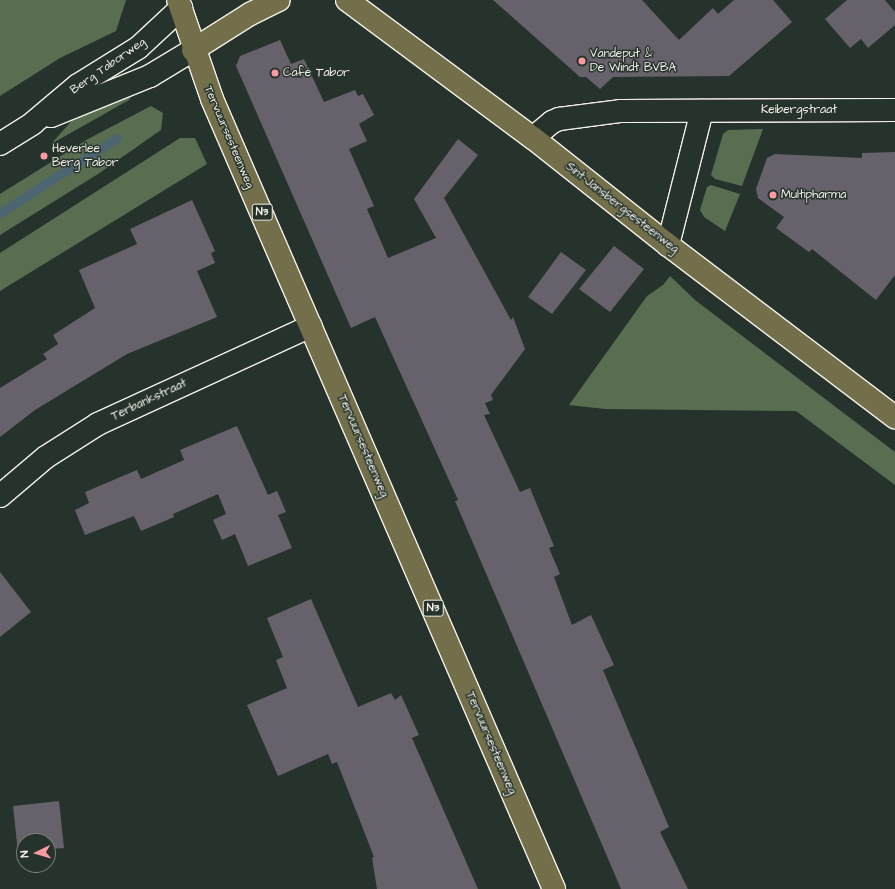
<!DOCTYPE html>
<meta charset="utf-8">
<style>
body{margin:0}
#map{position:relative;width:895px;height:889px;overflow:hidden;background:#26332d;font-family:"Architects Daughter",sans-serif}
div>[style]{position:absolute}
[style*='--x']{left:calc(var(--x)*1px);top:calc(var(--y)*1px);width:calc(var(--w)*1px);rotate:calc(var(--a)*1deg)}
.green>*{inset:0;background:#596d50}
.stream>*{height:9px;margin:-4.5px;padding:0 4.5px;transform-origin:4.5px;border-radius:4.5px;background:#4d6571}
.building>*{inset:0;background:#66616b}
.roads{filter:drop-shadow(1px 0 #f4f1e8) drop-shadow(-1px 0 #f4f1e8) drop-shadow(0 1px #f4f1e8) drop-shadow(0 -1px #f4f1e8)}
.minor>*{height:22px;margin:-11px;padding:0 11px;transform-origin:11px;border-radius:11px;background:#26332d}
.major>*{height:22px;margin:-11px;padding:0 11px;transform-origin:11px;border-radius:11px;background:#726f4a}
.dots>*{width:11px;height:11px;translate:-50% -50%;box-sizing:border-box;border:2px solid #26332d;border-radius:50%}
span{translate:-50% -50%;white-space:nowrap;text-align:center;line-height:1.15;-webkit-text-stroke:3px #26332d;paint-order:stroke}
.shield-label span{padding:1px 3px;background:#26332d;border:1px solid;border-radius:3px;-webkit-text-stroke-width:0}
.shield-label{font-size:11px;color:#f4f1e8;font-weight:700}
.poi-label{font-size:12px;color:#f4f1e8}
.left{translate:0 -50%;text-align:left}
.street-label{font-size:12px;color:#f4f1e8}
.north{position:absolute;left:16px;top:833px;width:40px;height:40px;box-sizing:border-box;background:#26332d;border:1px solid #787f78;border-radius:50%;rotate:265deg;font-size:11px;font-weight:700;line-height:16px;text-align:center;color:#f4f1e8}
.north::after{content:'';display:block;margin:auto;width:14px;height:18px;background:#ff9aa2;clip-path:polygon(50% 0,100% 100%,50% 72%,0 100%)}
</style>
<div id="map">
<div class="green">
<div style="clip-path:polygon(0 0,126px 0,116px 31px,60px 58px,0 96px)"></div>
<div style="clip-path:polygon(133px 93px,129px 100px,51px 144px,76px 116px)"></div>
<div style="clip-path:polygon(151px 106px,163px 113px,161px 130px,98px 174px,0 235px,0 194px,88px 139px)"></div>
<div style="clip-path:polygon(763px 129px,742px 186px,715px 179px,711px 175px,723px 134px,728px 130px)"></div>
<div style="clip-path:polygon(180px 138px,195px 138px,207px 164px,0 291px,0 253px)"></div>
<div style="clip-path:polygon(711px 185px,740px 194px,725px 231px,704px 217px,700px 210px,707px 187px)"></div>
<div style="clip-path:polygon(670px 276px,695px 300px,895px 452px,895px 485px,796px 411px,605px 409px,569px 405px,647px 296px,663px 285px)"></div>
</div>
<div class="stream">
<div style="--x:0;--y:213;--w:139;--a:-32.7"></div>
</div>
<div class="building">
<div style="clip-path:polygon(493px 0,642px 0,679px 40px,713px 8px,718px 14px,734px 0,773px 0,792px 22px,729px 76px,613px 77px,600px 89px,586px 77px,580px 77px)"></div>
<div style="clip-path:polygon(847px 0,885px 0,895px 12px,895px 25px,868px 48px,861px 39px,850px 48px,825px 19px)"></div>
<div style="clip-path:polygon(280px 40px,291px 64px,304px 59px,324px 102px,355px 90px,358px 96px,363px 94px,374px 115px,359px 124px,367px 141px,349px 149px,374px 206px,367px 209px,388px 258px,436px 238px,414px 199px,458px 139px,478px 155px,444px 198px,511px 320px,513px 317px,525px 349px,491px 395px,493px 400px,485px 403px,490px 414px,484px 415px,520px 492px,530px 488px,554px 546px,549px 548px,560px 574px,554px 577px,572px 625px,591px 615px,614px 665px,603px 670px,669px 827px,660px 832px,688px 889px,621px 889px,455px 501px,458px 500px,375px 317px,351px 328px,236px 66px,240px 56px)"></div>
<div style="clip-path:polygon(895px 152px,895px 275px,876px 300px,812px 249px,809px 252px,776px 228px,784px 217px,758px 198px,756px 189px,767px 158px,775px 154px,862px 158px,862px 153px)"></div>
<div style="clip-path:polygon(192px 200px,215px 251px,211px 253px,215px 263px,197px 271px,217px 317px,127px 354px,35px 410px,0 437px,0 388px,47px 359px,43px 354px,58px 344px,53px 335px,95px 308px,79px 270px,137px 244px,130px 229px)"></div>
<div style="clip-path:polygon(614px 246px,644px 269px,610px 312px,579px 289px)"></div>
<div style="clip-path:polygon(561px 252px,586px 270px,552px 314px,528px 297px)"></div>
<div style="clip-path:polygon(237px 426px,268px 495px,277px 491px,286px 512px,278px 515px,292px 548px,248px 566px,235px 534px,222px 540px,213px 520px,226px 514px,218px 494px,173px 514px,174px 517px,141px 531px,134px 516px,85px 535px,75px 510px,89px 503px,85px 492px,137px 470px,141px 479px,184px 460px,180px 450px)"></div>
<div style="clip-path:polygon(0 572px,31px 612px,0 637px)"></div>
<div style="clip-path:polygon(311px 599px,358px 707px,391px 693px,395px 700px,401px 695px,419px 735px,412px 738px,478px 889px,377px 889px,372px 858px,374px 857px,337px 762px,332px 764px,328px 754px,278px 776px,247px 705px,287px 688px,276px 660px,283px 657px,267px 618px)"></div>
<div style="clip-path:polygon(59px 801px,64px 848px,48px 849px,48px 841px,24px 841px,24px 852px,18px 853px,13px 806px)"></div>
</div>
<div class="roads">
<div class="minor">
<div style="--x:51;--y:116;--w:107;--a:-22"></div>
<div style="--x:150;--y:76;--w:50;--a:-31.2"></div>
<div style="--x:533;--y:138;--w:25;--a:-40"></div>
<div style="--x:552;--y:122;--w:8;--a:-23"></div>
<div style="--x:559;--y:119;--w:63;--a:-7.4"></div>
<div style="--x:621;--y:111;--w:274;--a:-0.2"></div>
<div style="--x:0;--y:144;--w:39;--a:-32"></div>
<div style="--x:33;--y:123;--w:59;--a:-40.2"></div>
<div style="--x:78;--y:85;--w:70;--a:-31.7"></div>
<div style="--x:138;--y:48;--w:59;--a:-42.9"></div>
<div style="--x:668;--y:245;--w:138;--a:-75.8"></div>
<div style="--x:0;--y:496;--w:60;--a:-40.3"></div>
<div style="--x:46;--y:457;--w:62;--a:-32.4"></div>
<div style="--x:98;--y:424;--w:234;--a:-24.7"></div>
</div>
<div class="major">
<div style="--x:178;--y:0;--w:105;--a:71"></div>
<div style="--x:212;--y:99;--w:861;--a:66.59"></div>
<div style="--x:347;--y:0;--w:232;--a:36.6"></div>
<div style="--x:533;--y:138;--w:172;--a:38.4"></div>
<div style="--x:668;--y:245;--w:285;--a:37.2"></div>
<div style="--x:193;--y:50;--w:67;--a:-32.3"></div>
<div style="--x:250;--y:14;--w:32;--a:-26"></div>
</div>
</div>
<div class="dots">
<div style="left:582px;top:61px;background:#ff9aa2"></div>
<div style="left:275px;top:73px;background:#ff9aa2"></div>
<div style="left:44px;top:156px;background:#ff9aa2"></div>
<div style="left:773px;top:195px;background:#ff9aa2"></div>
</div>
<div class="shield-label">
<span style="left:262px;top:212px">N3</span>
<span style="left:433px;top:608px">N3</span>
</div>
<div class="poi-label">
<span class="left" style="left:590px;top:61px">Vandeput &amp;<br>De Windt BVBA</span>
<span class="left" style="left:283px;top:73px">Café Tabor</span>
<span class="left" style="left:52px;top:156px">Heverlee<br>Berg Tabor</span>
<span class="left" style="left:781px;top:195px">Multipharma</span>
</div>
<div class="street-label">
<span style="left:108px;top:66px;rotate:-35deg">Berg Taborweg</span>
<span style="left:799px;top:110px">Keibergstraat</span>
<span style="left:229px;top:137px;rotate:67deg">Tervuursesteenweg</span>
<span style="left:622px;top:208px;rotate:38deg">Sint-Jansbergsesteenweg</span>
<span style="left:149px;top:400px;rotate:-25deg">Terbankstraat</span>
<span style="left:363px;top:446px;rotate:67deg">Tervuursesteenweg</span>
<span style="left:491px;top:743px;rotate:67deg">Tervuursesteenweg</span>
</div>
<div class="north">N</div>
</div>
